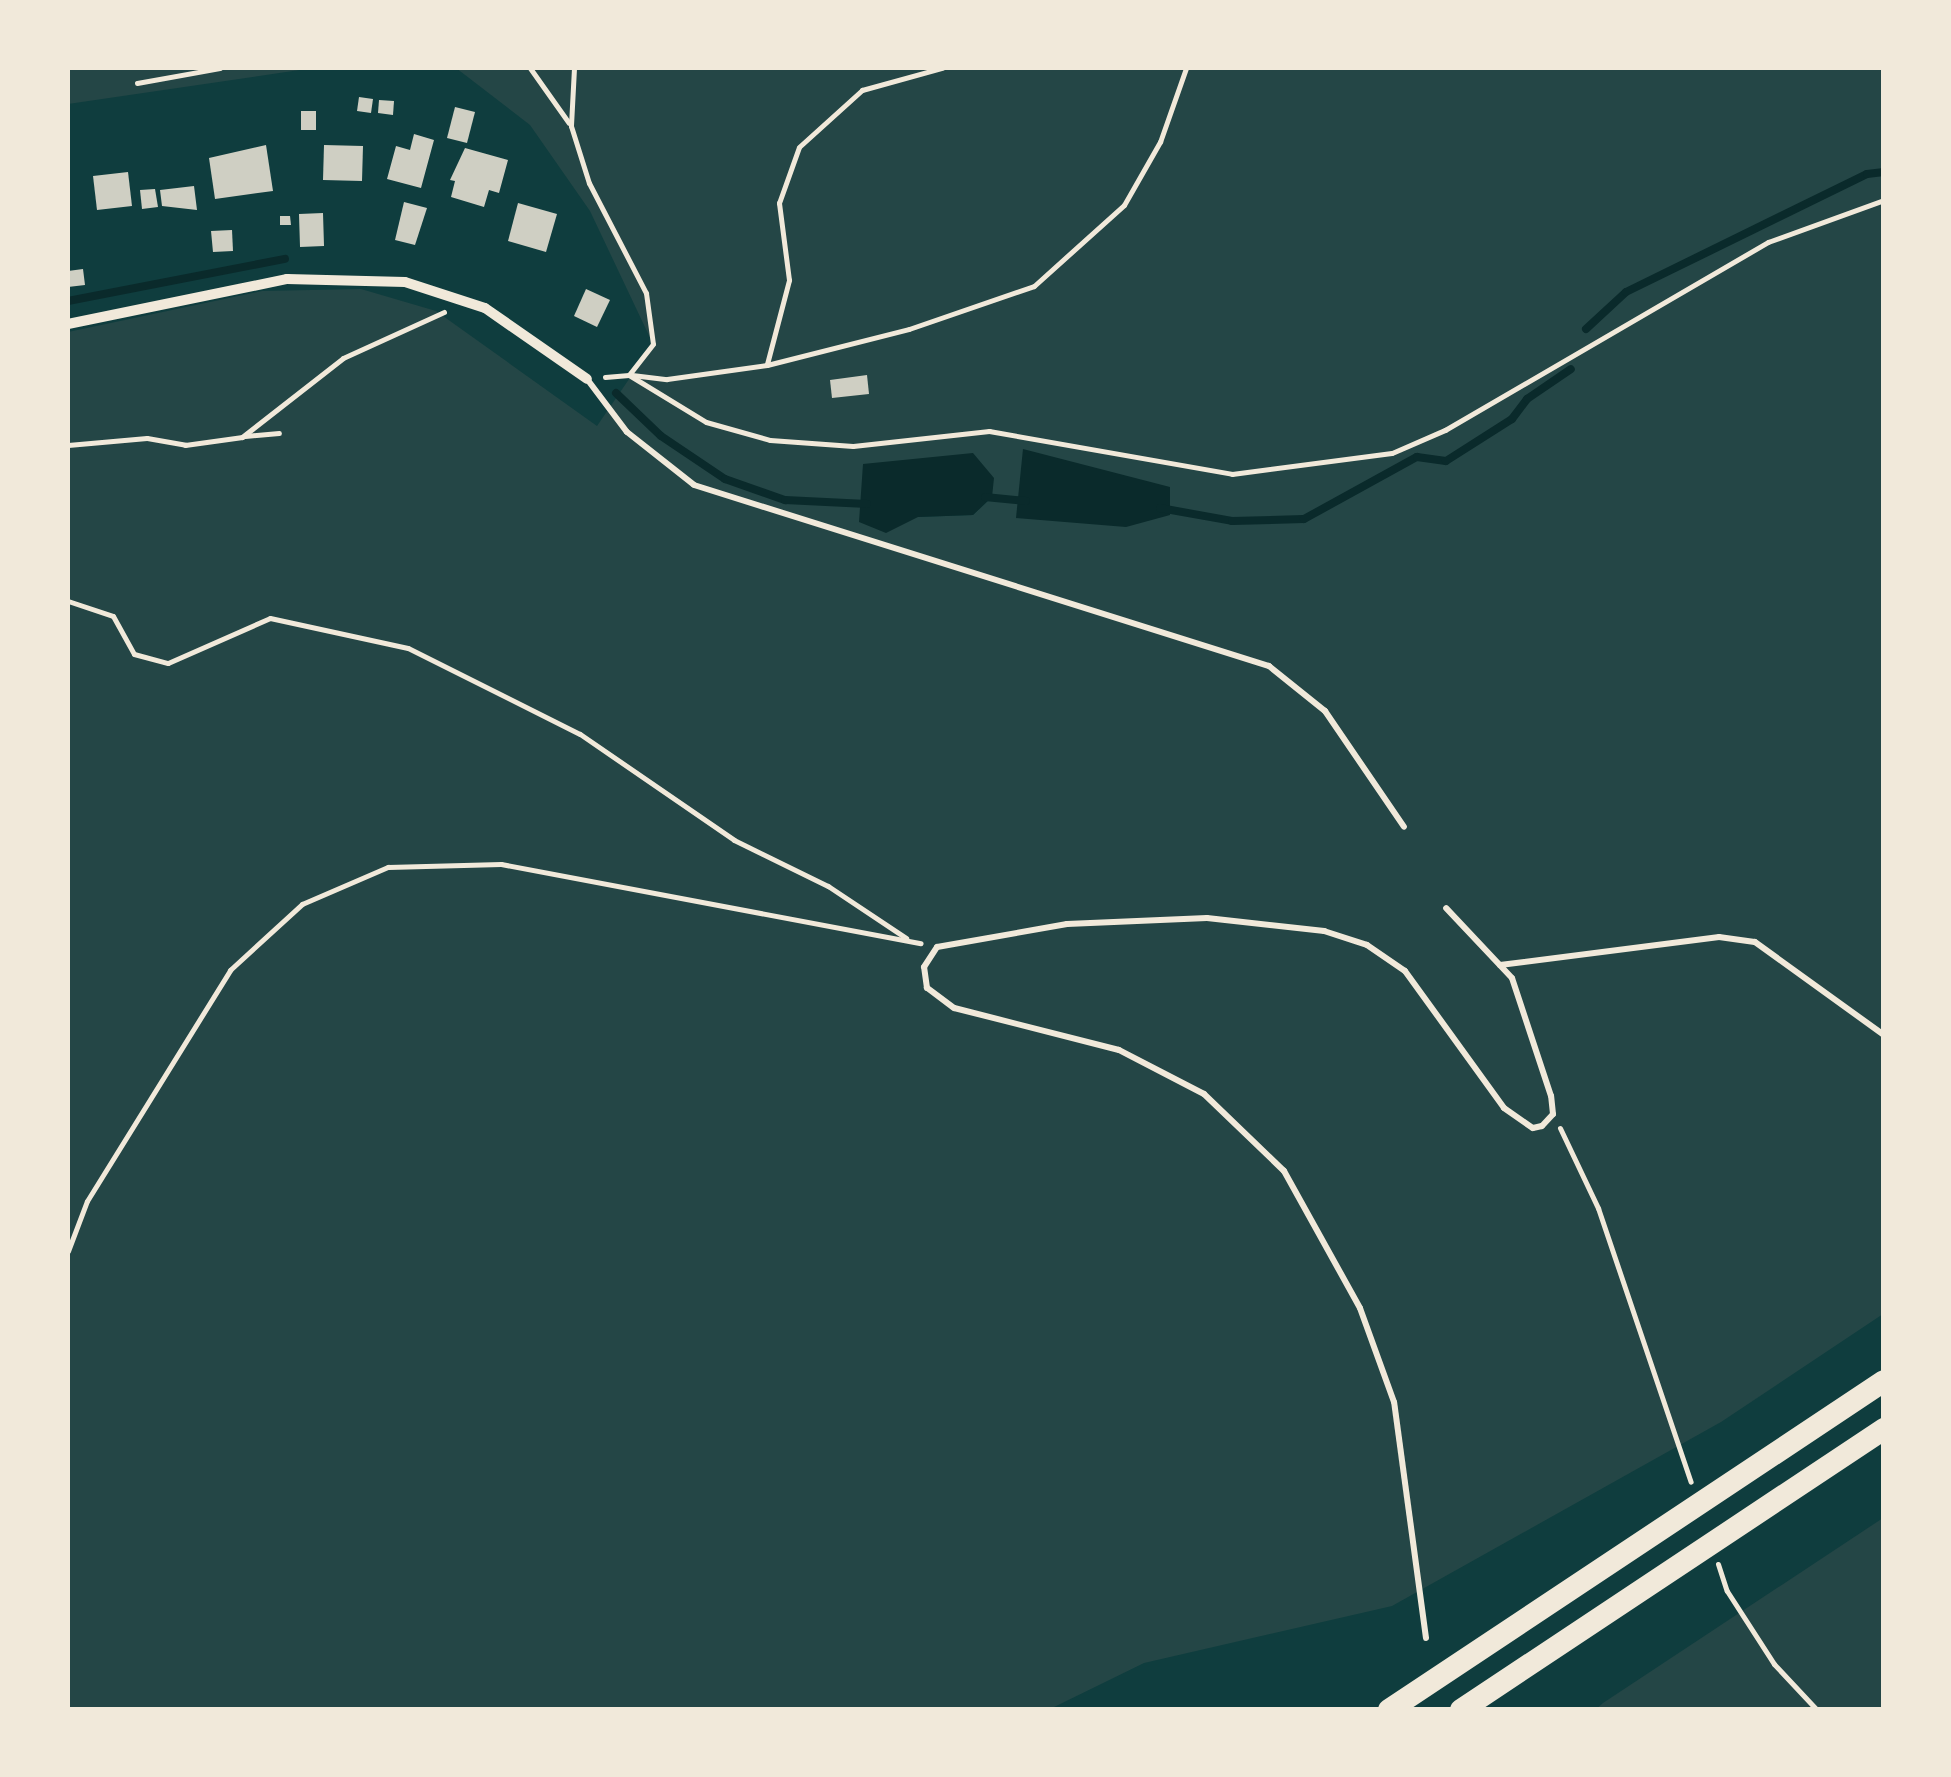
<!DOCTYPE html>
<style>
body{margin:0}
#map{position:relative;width:1951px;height:1777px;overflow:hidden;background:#0f3d3e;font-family:Commissioner,sans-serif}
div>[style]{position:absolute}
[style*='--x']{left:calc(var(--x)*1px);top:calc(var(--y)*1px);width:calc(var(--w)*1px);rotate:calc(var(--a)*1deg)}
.green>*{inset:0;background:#244646}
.water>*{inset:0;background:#0a2a2b}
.stream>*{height:8px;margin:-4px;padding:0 4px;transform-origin:4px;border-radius:4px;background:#0a2a2b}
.building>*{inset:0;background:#cfcfc3}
.path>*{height:5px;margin:-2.5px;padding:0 2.5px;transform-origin:2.5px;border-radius:2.5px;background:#f1e9da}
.service>*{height:6px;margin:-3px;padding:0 3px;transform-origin:3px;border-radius:3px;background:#f1e9da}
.minor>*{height:10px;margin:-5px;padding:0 5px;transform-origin:5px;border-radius:5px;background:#f1e9da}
.motorway>*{height:22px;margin:-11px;padding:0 11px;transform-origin:11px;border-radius:11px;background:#f1e9da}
span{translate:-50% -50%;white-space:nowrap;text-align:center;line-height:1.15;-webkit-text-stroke:10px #f1e9da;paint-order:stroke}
.frame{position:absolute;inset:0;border:70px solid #f1e9da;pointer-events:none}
</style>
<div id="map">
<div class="green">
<div style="clip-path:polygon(68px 68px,313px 68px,68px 104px)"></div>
<div style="clip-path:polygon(evenodd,456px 68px,1883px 68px,1883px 1314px,1721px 1422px,1392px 1606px,1144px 1663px,1050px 1709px,68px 1709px,68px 332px,262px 291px,361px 289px,436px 311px,597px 426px,653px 344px,590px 211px,530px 125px,456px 68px,992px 497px,973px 515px,918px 517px,992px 497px)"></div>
<div style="clip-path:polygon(1883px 1518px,1883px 1709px,1595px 1710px,1603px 1703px)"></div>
</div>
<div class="water">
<div style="clip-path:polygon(1023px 449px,1170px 487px,1170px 515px,1126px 527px,1016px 518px)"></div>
<div style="clip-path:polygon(973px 453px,994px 478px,992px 497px,973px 515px,918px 517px,886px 533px,859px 522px,863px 464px)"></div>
</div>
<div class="stream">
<div style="--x:68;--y:301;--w:221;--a:-11"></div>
<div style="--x:1586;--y:329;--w:54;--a:-42.8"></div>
<div style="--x:1626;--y:292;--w:268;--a:-26.1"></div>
<div style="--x:1867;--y:174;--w:17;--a:-7"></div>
<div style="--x:616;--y:393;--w:62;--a:43.7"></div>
<div style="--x:661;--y:436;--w:77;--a:33.9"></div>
<div style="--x:725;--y:479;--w:64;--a:19.3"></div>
<div style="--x:785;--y:500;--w:82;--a:2.8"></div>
<div style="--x:985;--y:497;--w:41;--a:5.6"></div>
<div style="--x:1160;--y:508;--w:73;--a:10.2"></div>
<div style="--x:1232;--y:521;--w:72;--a:-1.6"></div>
<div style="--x:1304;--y:519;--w:129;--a:-28.8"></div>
<div style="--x:1417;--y:457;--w:29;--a:8"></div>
<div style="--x:1446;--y:461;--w:78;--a:-32.5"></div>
<div style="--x:1512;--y:419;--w:25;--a:-53"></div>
<div style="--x:1527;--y:399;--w:53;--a:-34.3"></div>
</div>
<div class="building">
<div style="clip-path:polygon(359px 97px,373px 99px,371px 113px,357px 111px)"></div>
<div style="clip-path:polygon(379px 100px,394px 101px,393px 115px,378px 113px)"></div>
<div style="clip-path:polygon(455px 107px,475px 112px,467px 143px,447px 138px)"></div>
<div style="clip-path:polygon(301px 111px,316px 111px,316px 130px,301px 130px)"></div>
<div style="clip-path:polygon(414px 134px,434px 140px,421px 188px,387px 179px,396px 146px,410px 150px)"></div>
<div style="clip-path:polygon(266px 145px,273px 191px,215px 199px,209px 158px)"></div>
<div style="clip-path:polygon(324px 145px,363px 146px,362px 181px,323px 180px)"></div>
<div style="clip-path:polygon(465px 148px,508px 160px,499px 193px,489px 190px,484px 207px,451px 197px,455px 181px,450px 180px)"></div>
<div style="clip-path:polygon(128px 172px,132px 206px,97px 210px,93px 176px)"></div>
<div style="clip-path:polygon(194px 186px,197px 210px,162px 206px,160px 190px)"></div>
<div style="clip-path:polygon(155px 189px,158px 207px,142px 209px,140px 190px)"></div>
<div style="clip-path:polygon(404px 202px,427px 208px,415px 245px,395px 240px)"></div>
<div style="clip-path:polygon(518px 203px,557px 214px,546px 252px,508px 241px)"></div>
<div style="clip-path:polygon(323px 213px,324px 246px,300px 247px,299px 214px)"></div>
<div style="clip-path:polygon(280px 216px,290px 216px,291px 225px,280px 225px)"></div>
<div style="clip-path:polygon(232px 230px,233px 251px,213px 252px,211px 231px)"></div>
<div style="clip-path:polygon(83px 269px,85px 285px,68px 287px,68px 271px)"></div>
<div style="clip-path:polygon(586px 289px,610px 300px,597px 327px,574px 316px)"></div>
<div style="clip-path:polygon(867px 375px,869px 394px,832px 398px,830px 380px)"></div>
</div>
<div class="path">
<div style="--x:530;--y:68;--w:67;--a:54.7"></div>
<div style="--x:574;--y:68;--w:58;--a:93"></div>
<div style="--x:571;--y:126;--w:60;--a:72.5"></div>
<div style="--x:589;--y:183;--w:124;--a:62.6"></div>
<div style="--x:646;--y:293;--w:51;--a:82.2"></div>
<div style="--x:653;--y:344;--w:39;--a:128"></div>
<div style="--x:137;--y:83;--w:84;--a:-10.2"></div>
<div style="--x:767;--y:364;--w:87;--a:-75.3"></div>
<div style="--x:789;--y:280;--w:78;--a:-97.4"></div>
<div style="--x:779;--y:203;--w:59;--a:-70.3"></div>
<div style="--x:799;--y:147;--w:85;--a:-42.1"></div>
<div style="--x:862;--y:90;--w:83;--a:-15.4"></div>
<div style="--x:632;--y:375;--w:35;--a:7"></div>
<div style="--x:667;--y:379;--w:101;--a:-8"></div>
<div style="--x:767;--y:365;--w:146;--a:-14.2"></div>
<div style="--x:909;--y:329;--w:132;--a:-19"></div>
<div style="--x:1034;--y:286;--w:121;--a:-42"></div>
<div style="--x:1124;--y:205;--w:73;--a:-60.3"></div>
<div style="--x:1160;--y:142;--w:78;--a:-70.6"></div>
<div style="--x:605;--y:377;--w:24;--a:-5"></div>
<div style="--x:629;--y:375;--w:90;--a:31.4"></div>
<div style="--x:706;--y:422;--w:66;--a:15.7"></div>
<div style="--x:770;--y:440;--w:83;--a:4.1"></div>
<div style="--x:853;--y:446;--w:137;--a:-6.3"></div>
<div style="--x:989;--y:431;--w:247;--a:10"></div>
<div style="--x:1232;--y:474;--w:161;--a:-7.5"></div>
<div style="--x:1392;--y:453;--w:58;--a:-23.5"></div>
<div style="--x:1445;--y:430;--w:374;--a:-30.2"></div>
<div style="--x:1768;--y:242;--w:123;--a:-19.9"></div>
<div style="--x:245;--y:436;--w:34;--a:-5"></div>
<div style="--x:68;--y:445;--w:79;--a:-5.1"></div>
<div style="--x:147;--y:438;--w:39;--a:10"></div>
<div style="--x:185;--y:445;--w:58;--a:-8"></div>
<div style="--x:242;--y:437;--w:128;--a:-38"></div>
<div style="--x:343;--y:358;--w:111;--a:-24.5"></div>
<div style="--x:68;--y:601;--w:47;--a:18.4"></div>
<div style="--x:113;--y:616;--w:43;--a:61.1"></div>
<div style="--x:134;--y:654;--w:35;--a:15"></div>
<div style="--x:168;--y:663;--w:111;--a:-23.8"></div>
<div style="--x:270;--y:618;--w:141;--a:12.3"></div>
<div style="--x:408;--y:648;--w:192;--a:26.6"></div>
<div style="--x:580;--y:734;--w:187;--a:34.5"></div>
<div style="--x:734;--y:840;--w:105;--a:26.1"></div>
<div style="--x:828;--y:886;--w:94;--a:33.7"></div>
<div style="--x:1560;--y:1128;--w:89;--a:64.6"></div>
<div style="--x:1598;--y:1208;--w:289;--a:71.3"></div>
<div style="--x:68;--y:1251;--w:53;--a:-69.2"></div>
<div style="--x:87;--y:1201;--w:272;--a:-58.2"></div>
<div style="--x:230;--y:970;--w:98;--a:-42.5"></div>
<div style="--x:302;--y:904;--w:94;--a:-23.3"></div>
<div style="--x:388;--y:867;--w:113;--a:-1.5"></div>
<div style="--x:501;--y:864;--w:427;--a:10.7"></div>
<div style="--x:1718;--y:1564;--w:28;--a:72"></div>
<div style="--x:1727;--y:1591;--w:87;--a:57.2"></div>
<div style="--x:1774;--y:1664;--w:63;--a:46.9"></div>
</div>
<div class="service">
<div style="--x:587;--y:379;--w:66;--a:53"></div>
<div style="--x:627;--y:432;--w:85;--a:38.3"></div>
<div style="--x:694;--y:485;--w:603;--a:17.47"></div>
<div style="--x:1269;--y:666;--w:72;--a:38.8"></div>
<div style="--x:1325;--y:711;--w:140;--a:55.7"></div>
<div style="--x:1500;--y:965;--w:221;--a:-7.3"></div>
<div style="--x:1719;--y:937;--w:36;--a:8"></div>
<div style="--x:1755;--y:942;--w:159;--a:35.8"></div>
<div style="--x:1426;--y:1638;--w:238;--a:-97.7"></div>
<div style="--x:1394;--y:1402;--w:100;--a:-109.9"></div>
<div style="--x:1360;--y:1308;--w:157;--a:-119"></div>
<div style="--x:1284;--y:1171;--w:111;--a:-136.1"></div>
<div style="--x:1204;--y:1094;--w:96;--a:-152.6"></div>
<div style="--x:1119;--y:1050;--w:170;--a:-165.7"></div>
<div style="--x:954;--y:1008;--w:34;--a:-143"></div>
<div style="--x:927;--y:988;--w:21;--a:-98"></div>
<div style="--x:924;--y:967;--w:24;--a:-57"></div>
<div style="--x:937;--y:947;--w:132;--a:-10"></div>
<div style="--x:1067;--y:924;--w:140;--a:-2.5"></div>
<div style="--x:1207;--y:918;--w:118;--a:6.3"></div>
<div style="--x:1324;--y:931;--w:45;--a:18"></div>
<div style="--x:1367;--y:945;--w:46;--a:34.4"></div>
<div style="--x:1405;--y:971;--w:169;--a:54.1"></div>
<div style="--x:1504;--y:1108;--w:35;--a:35"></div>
<div style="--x:1533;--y:1128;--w:9;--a:-13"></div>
<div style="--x:1542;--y:1126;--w:16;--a:-47"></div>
<div style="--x:1553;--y:1114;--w:18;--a:-96"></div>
<div style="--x:1551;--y:1096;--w:124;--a:-108.3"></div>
<div style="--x:1512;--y:978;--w:96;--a:-133.3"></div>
</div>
<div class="minor">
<div style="--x:68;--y:324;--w:224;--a:-11.6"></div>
<div style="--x:287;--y:279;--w:118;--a:1.5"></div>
<div style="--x:405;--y:282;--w:84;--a:18"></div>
<div style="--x:485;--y:308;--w:124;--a:34.8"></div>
</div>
<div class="motorway">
<div style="--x:1389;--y:1710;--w:594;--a:-33.61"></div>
<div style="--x:1461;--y:1710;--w:508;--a:-33.6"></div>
</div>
<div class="frame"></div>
</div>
